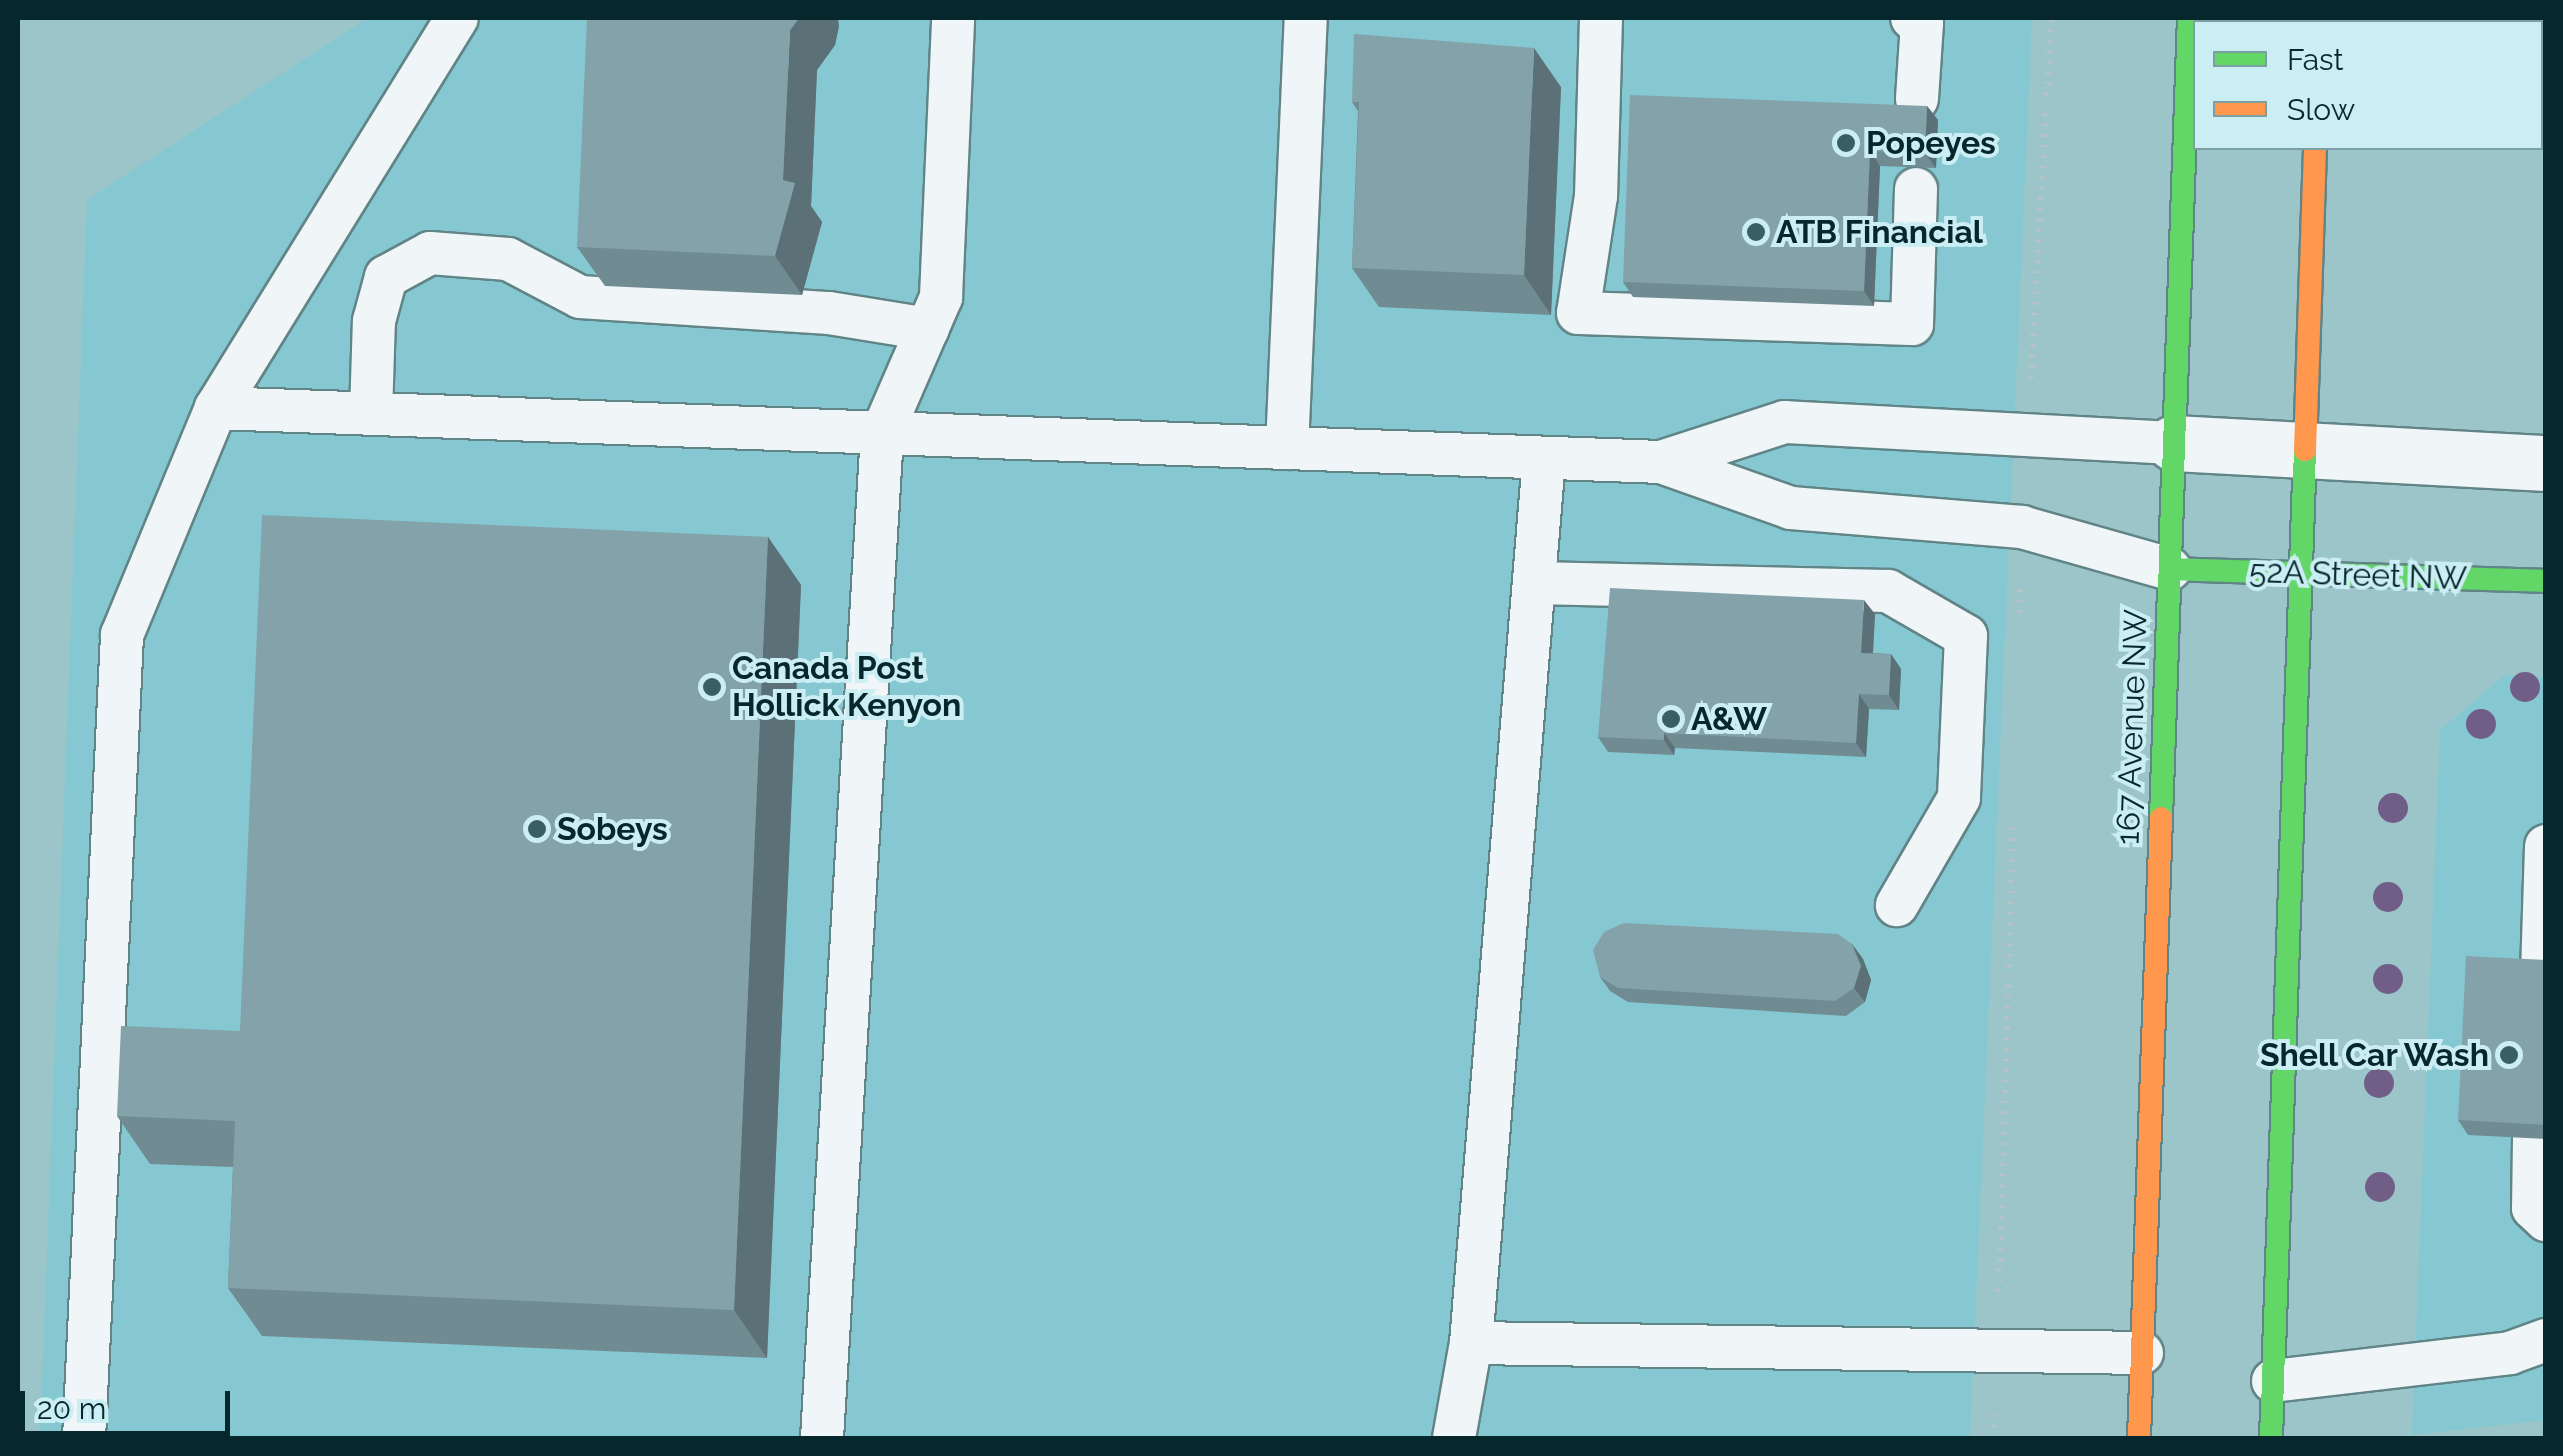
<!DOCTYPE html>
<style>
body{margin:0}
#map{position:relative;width:2563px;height:1456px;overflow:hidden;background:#9cc5ca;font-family:Raleway,sans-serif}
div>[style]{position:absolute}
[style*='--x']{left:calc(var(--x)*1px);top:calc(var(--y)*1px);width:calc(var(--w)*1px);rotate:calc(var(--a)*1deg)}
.built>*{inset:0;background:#85c8d1}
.path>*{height:6px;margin-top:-3px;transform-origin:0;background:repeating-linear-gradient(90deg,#b6c2c4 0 2.5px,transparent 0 10.5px)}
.roads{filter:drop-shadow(2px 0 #618487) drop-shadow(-2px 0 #618487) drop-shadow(0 2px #618487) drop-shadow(0 -2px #618487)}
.lane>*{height:42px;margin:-21px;padding:0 21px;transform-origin:21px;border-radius:21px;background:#f0f6f7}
.street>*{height:55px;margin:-27.5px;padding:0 27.5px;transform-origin:27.5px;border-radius:27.5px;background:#f0f6f7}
.fast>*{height:22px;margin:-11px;padding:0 11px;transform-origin:11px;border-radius:11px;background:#63d668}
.slow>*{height:22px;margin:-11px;padding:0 11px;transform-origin:11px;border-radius:11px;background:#ff974d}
.trees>*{width:30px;height:30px;margin:-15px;border-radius:50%;background:#715e87}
.wall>*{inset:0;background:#718b92}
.shaded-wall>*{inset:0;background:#5c7177}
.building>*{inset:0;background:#83a2aa}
.dots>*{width:28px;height:28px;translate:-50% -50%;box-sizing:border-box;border:5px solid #caeef3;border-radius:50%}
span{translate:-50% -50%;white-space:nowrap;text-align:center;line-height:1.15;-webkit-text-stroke:8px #caeef3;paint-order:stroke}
.poi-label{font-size:32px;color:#06282c;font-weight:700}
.left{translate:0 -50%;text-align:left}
.right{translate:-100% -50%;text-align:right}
.street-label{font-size:32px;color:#06282c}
.frame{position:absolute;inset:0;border:20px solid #06282c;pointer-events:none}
.legend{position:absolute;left:2193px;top:20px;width:350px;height:130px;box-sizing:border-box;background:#caeef3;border:2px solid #7c9fa3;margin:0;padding:12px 18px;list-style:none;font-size:30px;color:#06282c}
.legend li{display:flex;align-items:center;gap:20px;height:50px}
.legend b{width:50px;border:2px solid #7c9fa3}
.scale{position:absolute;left:20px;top:1391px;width:210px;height:45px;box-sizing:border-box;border:5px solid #06282c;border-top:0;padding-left:12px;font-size:30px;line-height:35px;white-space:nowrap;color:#06282c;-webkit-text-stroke:8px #caeef3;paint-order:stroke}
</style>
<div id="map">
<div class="built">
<div style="clip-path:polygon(368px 18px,2032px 18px,1970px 1438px,40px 1438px,87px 200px)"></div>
<div style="clip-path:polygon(2505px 675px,2545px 677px,2545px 1420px,2412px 1435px,2440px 730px)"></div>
</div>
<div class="path">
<div style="--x:2031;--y:378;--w:361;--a:-86.8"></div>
<div style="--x:2020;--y:613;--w:28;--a:-90"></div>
<div style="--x:1999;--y:1292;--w:467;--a:-88.3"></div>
<div style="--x:1993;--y:1438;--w:28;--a:-88"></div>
</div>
<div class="roads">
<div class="lane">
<div style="--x:1601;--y:18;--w:178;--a:91.6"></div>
<div style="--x:1596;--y:196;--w:118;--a:98.7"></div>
<div style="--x:1578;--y:313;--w:334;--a:1.9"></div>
<div style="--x:1912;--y:324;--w:135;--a:-88.3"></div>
<div style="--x:1912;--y:18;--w:11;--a:27"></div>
<div style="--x:1922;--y:23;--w:76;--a:93.8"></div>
<div style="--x:216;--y:408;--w:1446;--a:2.14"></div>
<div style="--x:371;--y:414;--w:93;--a:-88.2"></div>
<div style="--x:374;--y:321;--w:46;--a:-74.7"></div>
<div style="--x:386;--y:277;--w:50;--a:-28.6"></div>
<div style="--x:430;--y:253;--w:78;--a:4.4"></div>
<div style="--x:508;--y:259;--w:81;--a:27.8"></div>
<div style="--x:580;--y:297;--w:250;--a:3.7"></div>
<div style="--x:829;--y:313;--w:100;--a:9.2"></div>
<div style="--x:1287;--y:448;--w:430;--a:-87.5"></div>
<div style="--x:2170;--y:569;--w:154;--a:-164.2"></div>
<div style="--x:2022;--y:527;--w:232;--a:-175.3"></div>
<div style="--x:1791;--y:508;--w:138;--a:-160.5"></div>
<div style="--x:1661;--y:462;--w:130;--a:-17.9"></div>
<div style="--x:1785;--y:422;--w:390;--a:3.1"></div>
<div style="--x:1534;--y:583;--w:354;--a:1.3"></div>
<div style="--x:1888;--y:591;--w:90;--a:30"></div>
<div style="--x:1966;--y:636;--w:162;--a:92.5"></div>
<div style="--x:1959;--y:798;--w:124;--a:120.1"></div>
<div style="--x:2542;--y:974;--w:128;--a:-88.2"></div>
<div style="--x:2534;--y:1139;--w:69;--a:90.8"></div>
<div style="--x:2533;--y:1208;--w:18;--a:43"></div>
<div style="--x:1471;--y:1343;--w:671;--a:0.85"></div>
<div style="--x:2273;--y:1381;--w:239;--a:-6.7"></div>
<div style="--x:2510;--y:1353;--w:38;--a:-20"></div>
<div style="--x:84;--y:1438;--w:804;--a:-87.29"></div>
<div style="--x:122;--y:635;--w:246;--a:-67.5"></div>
<div style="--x:216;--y:408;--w:458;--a:-58.3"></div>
<div style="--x:822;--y:1438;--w:1007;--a:-86.58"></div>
<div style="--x:882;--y:433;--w:148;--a:-66.5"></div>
<div style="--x:941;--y:297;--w:279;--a:-87.5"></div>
<div style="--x:1454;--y:1438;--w:97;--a:-79.9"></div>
<div style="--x:1471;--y:1343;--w:888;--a:-85.28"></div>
</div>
<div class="street">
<div style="--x:2174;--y:443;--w:373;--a:3.1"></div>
</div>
<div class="fast">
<div style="--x:2319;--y:18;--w:4;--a:90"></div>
<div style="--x:2170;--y:569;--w:376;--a:1.8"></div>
<div style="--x:2161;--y:818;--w:800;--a:-88"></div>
<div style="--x:2271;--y:1438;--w:989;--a:-88.03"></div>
</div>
<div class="slow">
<div style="--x:2305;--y:450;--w:302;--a:-88.1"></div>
<div style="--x:2139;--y:1438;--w:620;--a:-87.97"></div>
</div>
</div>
<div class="trees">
<div style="left:2525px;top:687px"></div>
<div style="left:2481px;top:724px"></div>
<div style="left:2393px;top:808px"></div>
<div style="left:2388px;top:897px"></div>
<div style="left:2388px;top:979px"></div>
<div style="left:2379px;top:1083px"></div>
<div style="left:2380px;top:1187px"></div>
</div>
<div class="wall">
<div style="clip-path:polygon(839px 26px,835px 45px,817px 70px,811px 206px,822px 222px,802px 295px,605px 286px,577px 247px)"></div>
<div style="clip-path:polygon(1561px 87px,1551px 315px,1379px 307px,1352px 268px,1358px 111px,1352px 102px)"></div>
<div style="clip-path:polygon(1927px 106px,1938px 120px,1936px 168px,1880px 166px,1874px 306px,1633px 297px,1623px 282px)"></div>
<div style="clip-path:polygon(768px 537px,801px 585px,767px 1358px,262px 1336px,228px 1288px,233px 1167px,150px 1164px,117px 1116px,240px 1031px)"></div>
<div style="clip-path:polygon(1875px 614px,1873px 653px,1891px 654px,1901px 669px,1899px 710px,1869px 709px,1866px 757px,1675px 748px,1674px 755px,1608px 752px,1598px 737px)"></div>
<div style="clip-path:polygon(1852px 944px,1863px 959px,1871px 980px,1865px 1002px,1846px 1016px,1628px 1002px,1610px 991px,1600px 977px)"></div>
<div style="clip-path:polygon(2546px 960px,2546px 1139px,2468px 1135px,2458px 1120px)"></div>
</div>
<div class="shaded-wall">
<div style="clip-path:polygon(799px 18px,838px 18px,839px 26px,835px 45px,817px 70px,811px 206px,822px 222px,802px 295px,775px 256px,783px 180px,790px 30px)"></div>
<div style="clip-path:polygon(1534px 48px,1561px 87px,1551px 315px,1524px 275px)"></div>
<div style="clip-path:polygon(1927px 106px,1938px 120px,1936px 168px,1925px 153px)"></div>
<div style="clip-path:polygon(1870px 151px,1880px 166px,1874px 306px,1864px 291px)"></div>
<div style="clip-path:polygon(768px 537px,801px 585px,767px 1358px,734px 1310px)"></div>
<div style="clip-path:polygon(1864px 600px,1875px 614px,1872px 668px,1861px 653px)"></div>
<div style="clip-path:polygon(1891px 654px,1901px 669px,1899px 710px,1889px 695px)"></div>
<div style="clip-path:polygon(1859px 694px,1869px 709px,1866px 757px,1856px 743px)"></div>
<div style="clip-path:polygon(1664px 733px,1675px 748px,1674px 755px,1664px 740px)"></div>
<div style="clip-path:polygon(1852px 944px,1863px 959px,1871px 980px,1865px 1002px,1854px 988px)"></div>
</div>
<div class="building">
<div style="clip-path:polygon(587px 18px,799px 18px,790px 30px,783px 180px,795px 183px,775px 256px,577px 247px)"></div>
<div style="clip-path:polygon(1354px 34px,1534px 48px,1524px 275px,1352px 268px,1359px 102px,1352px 102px)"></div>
<div style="clip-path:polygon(1630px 95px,1927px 106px,1925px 153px,1870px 151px,1864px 291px,1623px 282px)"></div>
<div style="clip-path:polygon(262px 515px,768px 537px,734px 1310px,228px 1288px,235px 1121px,117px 1116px,121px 1026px,240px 1031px)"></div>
<div style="clip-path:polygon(1610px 588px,1864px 600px,1861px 653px,1891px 654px,1889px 695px,1859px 694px,1856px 743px,1664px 733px,1664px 740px,1598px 737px)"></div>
<div style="clip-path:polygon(1624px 923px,1838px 934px,1852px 944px,1861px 966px,1854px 988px,1835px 1001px,1618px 988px,1600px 977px,1593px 950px,1604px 932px)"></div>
<div style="clip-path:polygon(2466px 956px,2546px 960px,2546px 1125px,2458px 1120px)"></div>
</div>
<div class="dots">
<div style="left:1846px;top:143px;background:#3a5f63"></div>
<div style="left:1756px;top:232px;background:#3a5f63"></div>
<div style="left:712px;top:687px;background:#3a5f63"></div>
<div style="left:1671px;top:719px;background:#3a5f63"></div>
<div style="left:537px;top:829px;background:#3a5f63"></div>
<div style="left:2509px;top:1055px;background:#3a5f63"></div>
</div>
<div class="poi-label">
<span class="left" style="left:1866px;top:143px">Popeyes</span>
<span class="left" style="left:1776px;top:232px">ATB Financial</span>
<span class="left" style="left:732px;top:687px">Canada Post<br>Hollick Kenyon</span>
<span class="left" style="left:1691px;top:719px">A&amp;W</span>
<span class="left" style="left:557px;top:829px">Sobeys</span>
<span class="right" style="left:2489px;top:1055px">Shell Car Wash</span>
</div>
<div class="street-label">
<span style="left:2358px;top:575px;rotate:2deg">52A Street NW</span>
<span style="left:2132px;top:727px;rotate:-88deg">167 Avenue NW</span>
</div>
<div class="frame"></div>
<ul class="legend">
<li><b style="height:12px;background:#63d668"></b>Fast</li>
<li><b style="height:12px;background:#ff974d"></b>Slow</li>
</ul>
<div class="scale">20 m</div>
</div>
